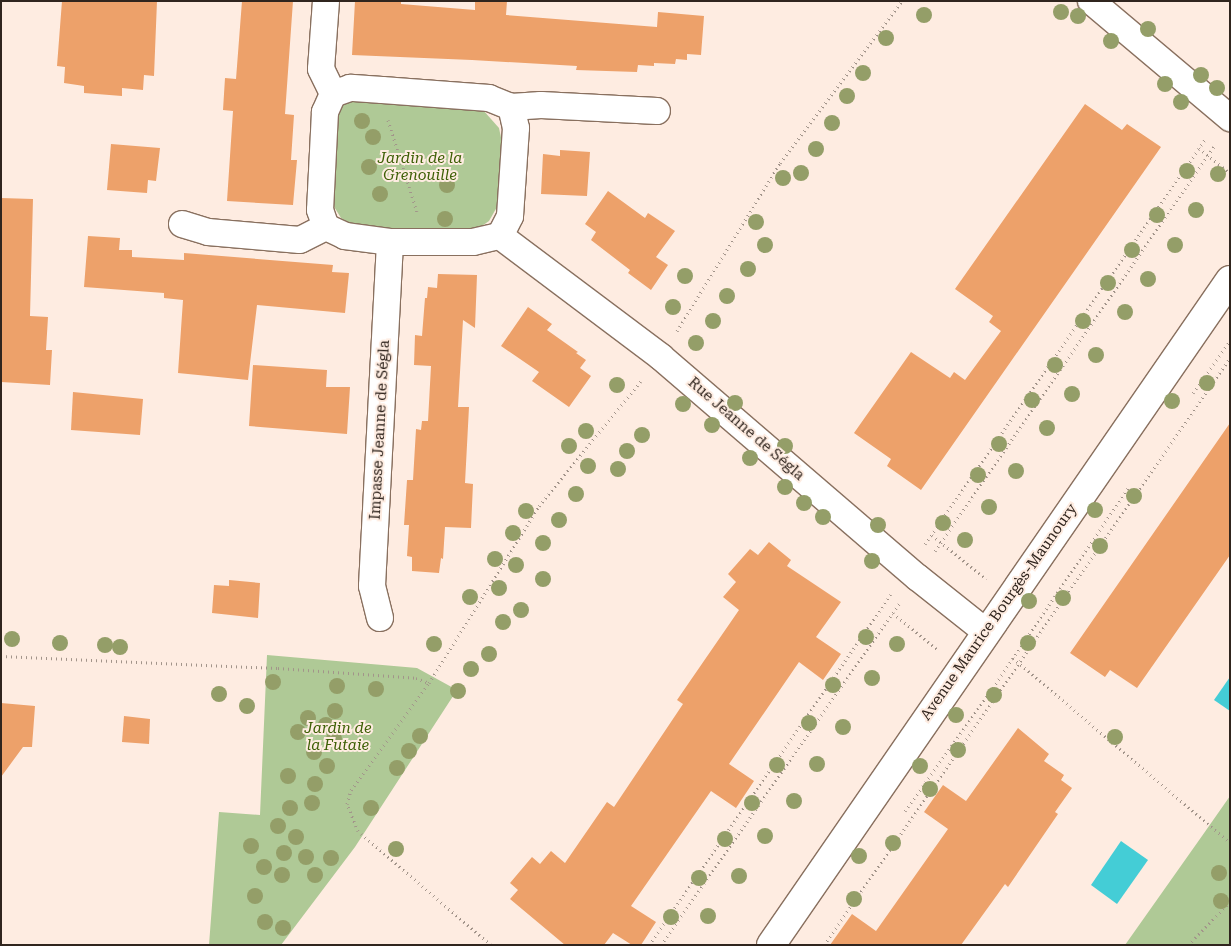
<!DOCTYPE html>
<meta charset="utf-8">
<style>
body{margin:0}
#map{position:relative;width:1231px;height:946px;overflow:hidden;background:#feece1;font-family:"Roboto Serif",serif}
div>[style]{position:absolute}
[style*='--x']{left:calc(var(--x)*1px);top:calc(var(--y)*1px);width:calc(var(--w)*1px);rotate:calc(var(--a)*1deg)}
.green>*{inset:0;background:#afc996}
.water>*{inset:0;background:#44cdd6}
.building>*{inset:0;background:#eda16a}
.path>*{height:3px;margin-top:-1.5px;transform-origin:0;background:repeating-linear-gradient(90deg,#a2948a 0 1px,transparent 0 5px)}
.roads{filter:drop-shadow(1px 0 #89705f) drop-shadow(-1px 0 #89705f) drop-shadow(0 1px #89705f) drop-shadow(0 -1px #89705f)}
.street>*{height:26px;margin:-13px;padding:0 13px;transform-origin:13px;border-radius:13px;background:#fff}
.secondary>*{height:28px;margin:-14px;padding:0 14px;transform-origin:14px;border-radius:14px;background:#fff}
.trees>*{width:16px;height:16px;margin:-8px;border-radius:50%;background:#949e68}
span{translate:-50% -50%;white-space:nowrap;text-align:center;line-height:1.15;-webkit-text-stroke:4px #feece1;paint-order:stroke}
.park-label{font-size:15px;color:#3d5f05;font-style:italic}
.street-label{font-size:15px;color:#30251e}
.frame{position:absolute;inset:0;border:2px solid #30251e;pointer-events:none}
</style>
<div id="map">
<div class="green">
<div style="clip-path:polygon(358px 98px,483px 110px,499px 128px,503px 147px,497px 207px,489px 221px,476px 230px,462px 234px,354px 226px,341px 218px,333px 205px,332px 142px,338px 112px,347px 101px)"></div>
<div style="clip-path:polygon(267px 655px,417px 668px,457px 690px,355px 847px,281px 945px,209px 945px,219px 812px,260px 815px)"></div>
<div style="clip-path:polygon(1230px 796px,1230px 945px,1125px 945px,1202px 836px)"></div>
</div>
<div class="water">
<div style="clip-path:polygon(1230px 677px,1230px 711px,1214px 700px)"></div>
<div style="clip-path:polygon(1121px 841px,1148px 860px,1117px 904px,1091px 885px)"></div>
</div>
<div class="building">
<div style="clip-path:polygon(62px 1px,157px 1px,154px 76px,144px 75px,143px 90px,122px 88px,122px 96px,84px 93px,84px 86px,64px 83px,65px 67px,57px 66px)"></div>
<div style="clip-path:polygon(242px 1px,293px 1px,285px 114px,294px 115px,291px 160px,297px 160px,293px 205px,227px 201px,233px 111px,223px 110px,225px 78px,236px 79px)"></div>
<div style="clip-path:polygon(355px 1px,401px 1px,401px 4px,475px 10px,475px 1px,507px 1px,506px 15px,657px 27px,658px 12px,704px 16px,701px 55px,687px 54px,687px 60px,676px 59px,675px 64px,654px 63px,654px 66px,638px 65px,637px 72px,576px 70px,577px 66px,472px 60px,352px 55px)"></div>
<div style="clip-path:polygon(1085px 104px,1122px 130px,1127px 124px,1161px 147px,921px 490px,887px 466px,891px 459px,854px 433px,911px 352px,950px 378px,954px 372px,965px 380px,1001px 331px,989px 322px,993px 316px,955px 289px)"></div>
<div style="clip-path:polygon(111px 144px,160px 148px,156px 181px,148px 180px,147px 193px,107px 190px)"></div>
<div style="clip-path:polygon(560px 150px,590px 152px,587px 196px,541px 194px,543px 154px,560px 156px)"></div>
<div style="clip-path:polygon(608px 191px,645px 218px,648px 213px,675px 231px,656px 257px,668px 265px,651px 290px,628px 273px,630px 270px,591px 240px,596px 232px,585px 224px)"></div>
<div style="clip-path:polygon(1px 198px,33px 199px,30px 316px,48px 317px,46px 350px,52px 350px,50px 385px,1px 382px)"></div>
<div style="clip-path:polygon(88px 236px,120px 238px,119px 250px,132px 250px,132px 257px,184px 260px,184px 253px,333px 265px,332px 272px,349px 273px,345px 313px,257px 305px,248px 380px,178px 373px,183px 300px,164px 298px,164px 293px,84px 287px)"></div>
<div style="clip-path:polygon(438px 274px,477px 275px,475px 328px,463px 320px,458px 407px,469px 407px,465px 483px,473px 484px,471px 528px,445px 527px,443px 559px,441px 558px,439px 573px,412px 571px,412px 557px,407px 556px,409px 525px,404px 525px,407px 480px,413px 480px,416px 429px,421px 430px,422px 421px,428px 421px,431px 366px,414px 365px,415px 335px,422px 336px,425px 298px,427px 298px,428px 287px,437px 288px)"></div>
<div style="clip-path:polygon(528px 307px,552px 324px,547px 330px,578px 352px,576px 353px,586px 360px,580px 368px,591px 376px,569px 407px,532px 381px,539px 372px,501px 346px)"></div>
<div style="clip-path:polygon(253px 365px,327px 370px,326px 387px,350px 387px,347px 434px,249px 426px)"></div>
<div style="clip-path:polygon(73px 392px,143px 399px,140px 435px,71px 430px)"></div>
<div style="clip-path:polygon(1230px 423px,1230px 555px,1137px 688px,1110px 670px,1105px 677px,1070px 653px)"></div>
<div style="clip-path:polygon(769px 542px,791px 560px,787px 566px,841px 602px,816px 637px,841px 654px,823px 680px,799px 662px,729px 764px,754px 781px,736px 808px,711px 791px,631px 906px,656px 922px,641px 945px,632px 945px,613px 933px,604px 945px,565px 945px,510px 899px,518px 890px,510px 883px,532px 857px,540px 864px,551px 851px,565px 863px,607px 802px,614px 807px,683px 704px,677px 700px,739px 610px,723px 597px,736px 582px,728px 574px,750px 549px,758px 555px)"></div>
<div style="clip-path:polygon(229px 580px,260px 583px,258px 618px,212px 613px,214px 585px,229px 586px)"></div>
<div style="clip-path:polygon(1px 703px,35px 706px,32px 747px,23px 747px,1px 777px)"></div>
<div style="clip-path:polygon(124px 716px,150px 719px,149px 744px,122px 742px)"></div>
<div style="clip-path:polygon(1018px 728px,1049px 754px,1044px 761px,1064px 775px,1061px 780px,1072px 788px,1055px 812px,1058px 814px,1008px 887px,1005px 884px,961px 945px,830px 945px,852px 914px,876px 931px,948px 829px,924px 812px,943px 785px,966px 801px)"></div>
</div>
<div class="path">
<div style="--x:388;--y:120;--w:96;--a:72.5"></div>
<div style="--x:1199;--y:148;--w:40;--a:39"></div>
<div style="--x:677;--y:331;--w:197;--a:-58.5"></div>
<div style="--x:780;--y:163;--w:203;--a:-53"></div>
<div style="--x:1193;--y:393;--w:64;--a:-54.6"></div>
<div style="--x:932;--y:535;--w:70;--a:39.2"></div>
<div style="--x:925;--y:544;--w:494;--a:-55.3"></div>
<div style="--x:935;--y:551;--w:493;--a:-55.4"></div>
<div style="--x:893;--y:613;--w:58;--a:39.4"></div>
<div style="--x:1;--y:656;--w:277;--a:2.5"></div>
<div style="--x:278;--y:668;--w:138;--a:4.1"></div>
<div style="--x:416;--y:678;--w:14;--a:21"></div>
<div style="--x:1013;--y:658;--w:285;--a:40.4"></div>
<div style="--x:905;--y:811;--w:146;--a:-54.5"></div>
<div style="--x:990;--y:692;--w:248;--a:-55.9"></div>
<div style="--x:491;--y:945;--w:175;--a:-139.4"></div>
<div style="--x:358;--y:831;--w:29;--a:-112"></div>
<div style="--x:347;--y:804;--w:15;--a:-74"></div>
<div style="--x:351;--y:790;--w:132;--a:-53.9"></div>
<div style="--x:429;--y:683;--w:208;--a:-58.1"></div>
<div style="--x:539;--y:506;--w:161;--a:-50.8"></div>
<div style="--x:649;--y:945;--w:426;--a:-55.4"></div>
<div style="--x:661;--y:945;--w:418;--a:-55.1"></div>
<div style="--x:824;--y:945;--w:714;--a:-55.33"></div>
<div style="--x:1188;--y:945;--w:60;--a:-45.7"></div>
</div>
<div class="roads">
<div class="street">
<div style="--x:326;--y:1;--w:68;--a:94.2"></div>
<div style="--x:321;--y:69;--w:28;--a:64"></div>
<div style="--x:1091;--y:1;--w:182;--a:40.1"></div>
<div style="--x:511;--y:107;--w:30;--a:-4"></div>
<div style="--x:541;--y:105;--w:116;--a:3"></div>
<div style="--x:182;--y:224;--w:27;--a:17"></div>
<div style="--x:208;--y:232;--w:92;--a:5"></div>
<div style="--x:300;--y:240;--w:29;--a:-27"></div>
<div style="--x:500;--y:236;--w:22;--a:-63"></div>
<div style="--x:510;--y:216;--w:88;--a:-86.1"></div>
<div style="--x:516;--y:128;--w:22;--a:-103"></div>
<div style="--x:511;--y:107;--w:24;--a:-158"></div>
<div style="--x:489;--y:98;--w:107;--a:-175.7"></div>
<div style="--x:382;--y:90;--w:32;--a:-176"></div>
<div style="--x:350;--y:88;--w:18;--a:161"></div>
<div style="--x:333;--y:94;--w:20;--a:114"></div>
<div style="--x:325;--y:112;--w:98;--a:92.9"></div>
<div style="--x:320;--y:210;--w:18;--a:71"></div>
<div style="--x:326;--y:227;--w:21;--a:25"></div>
<div style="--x:345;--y:236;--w:45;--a:7.6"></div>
<div style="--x:390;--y:242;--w:83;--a:0"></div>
<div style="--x:473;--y:242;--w:28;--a:-13"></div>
<div style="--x:500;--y:236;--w:201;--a:36.9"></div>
<div style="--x:661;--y:357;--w:338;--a:40.7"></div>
<div style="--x:917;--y:577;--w:87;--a:38.5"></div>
<div style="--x:380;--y:618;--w:33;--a:-104"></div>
<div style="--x:372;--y:586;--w:344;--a:-87"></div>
</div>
<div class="secondary">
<div style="--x:771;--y:945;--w:808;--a:-55.39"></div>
</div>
</div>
<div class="trees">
<div style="left:1061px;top:12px"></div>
<div style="left:924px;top:15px"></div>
<div style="left:1078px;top:16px"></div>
<div style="left:1148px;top:29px"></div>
<div style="left:886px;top:38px"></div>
<div style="left:1111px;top:41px"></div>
<div style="left:863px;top:73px"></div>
<div style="left:1201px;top:75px"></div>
<div style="left:1165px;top:84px"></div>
<div style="left:1217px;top:88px"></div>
<div style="left:847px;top:96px"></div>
<div style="left:1181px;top:102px"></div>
<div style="left:362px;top:121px"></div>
<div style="left:832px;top:123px"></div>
<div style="left:373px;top:137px"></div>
<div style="left:816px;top:149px"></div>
<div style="left:369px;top:167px"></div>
<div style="left:1187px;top:171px"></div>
<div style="left:801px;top:173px"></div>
<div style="left:1218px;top:174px"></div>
<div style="left:783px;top:178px"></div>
<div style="left:447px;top:185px"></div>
<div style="left:380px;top:194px"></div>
<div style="left:1196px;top:210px"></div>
<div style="left:1157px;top:215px"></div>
<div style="left:445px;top:219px"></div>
<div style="left:756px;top:222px"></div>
<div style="left:765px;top:245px"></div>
<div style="left:1175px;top:245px"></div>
<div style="left:1132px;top:250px"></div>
<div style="left:748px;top:269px"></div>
<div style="left:685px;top:276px"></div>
<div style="left:1148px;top:279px"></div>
<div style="left:1108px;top:283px"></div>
<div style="left:727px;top:296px"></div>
<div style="left:673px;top:307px"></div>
<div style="left:1125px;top:312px"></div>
<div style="left:713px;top:321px"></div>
<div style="left:1083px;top:321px"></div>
<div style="left:696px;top:343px"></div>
<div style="left:1096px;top:355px"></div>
<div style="left:1055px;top:365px"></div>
<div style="left:1207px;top:383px"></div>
<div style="left:617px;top:385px"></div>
<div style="left:1072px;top:394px"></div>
<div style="left:1032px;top:400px"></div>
<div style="left:1172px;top:401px"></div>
<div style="left:735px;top:403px"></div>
<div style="left:683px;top:404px"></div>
<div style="left:712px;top:425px"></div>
<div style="left:1047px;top:428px"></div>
<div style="left:586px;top:431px"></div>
<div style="left:642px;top:435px"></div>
<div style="left:999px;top:444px"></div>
<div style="left:569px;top:446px"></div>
<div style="left:785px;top:446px"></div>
<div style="left:627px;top:451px"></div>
<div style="left:750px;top:458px"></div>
<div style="left:588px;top:466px"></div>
<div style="left:618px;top:469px"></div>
<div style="left:1016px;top:471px"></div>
<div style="left:978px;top:475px"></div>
<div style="left:785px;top:487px"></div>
<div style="left:576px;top:494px"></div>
<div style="left:1134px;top:496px"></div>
<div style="left:804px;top:503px"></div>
<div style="left:989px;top:507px"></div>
<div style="left:1095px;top:510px"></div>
<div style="left:526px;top:511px"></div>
<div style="left:823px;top:517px"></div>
<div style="left:559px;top:520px"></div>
<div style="left:943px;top:523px"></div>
<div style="left:878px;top:525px"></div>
<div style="left:513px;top:533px"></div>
<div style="left:965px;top:540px"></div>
<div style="left:543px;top:543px"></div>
<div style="left:1100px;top:546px"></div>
<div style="left:495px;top:559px"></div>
<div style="left:872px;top:561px"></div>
<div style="left:516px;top:565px"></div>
<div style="left:543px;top:579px"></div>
<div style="left:499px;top:588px"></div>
<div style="left:470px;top:597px"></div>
<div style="left:1063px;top:598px"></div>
<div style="left:1029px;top:601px"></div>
<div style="left:521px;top:610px"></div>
<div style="left:503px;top:622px"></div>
<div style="left:866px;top:637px"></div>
<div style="left:12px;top:639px"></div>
<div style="left:60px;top:643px"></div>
<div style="left:1028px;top:643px"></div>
<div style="left:434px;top:644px"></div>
<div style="left:897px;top:644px"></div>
<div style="left:105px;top:645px"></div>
<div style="left:120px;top:647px"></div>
<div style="left:489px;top:654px"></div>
<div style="left:471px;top:669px"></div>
<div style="left:872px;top:678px"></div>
<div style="left:273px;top:682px"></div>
<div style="left:833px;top:685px"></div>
<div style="left:337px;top:686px"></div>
<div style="left:376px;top:689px"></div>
<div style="left:458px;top:691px"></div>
<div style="left:219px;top:694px"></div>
<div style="left:994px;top:695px"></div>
<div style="left:247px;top:706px"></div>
<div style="left:335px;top:711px"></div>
<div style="left:956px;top:715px"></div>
<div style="left:308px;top:718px"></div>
<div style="left:809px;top:723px"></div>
<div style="left:326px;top:725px"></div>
<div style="left:843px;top:727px"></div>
<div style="left:298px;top:732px"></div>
<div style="left:420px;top:736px"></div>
<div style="left:1115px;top:737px"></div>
<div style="left:334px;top:739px"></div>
<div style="left:958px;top:750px"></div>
<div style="left:409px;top:751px"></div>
<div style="left:314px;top:752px"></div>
<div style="left:817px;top:764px"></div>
<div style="left:777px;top:765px"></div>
<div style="left:327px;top:766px"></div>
<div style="left:920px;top:766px"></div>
<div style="left:397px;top:768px"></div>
<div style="left:288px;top:776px"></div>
<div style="left:315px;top:784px"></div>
<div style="left:930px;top:789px"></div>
<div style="left:794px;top:801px"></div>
<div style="left:312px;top:803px"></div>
<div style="left:752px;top:803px"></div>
<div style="left:290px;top:808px"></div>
<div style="left:371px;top:808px"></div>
<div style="left:278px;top:826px"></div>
<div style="left:765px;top:836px"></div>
<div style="left:296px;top:837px"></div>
<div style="left:725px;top:839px"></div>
<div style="left:893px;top:843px"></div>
<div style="left:251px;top:846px"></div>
<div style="left:396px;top:849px"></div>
<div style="left:284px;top:853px"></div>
<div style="left:859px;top:856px"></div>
<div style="left:306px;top:857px"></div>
<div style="left:331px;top:858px"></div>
<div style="left:264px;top:867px"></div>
<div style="left:1219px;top:873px"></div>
<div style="left:282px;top:875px"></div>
<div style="left:315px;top:875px"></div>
<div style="left:739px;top:876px"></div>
<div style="left:699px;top:878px"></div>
<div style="left:255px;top:896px"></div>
<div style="left:854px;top:899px"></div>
<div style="left:1221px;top:901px"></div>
<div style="left:708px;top:916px"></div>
<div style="left:671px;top:917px"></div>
<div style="left:265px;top:922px"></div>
<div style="left:283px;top:928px"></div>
</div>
<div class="park-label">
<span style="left:420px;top:167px">Jardin de la<br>Grenouille</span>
<span style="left:338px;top:737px">Jardin de<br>la Futaie</span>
</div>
<div class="street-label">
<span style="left:746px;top:429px;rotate:41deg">Rue Jeanne de Ségla</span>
<span style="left:380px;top:430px;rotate:-87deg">Impasse Jeanne de Ségla</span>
<span style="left:999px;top:612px;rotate:-55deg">Avenue Maurice Bourgès-Maunoury</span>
</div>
<div class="frame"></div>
</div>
